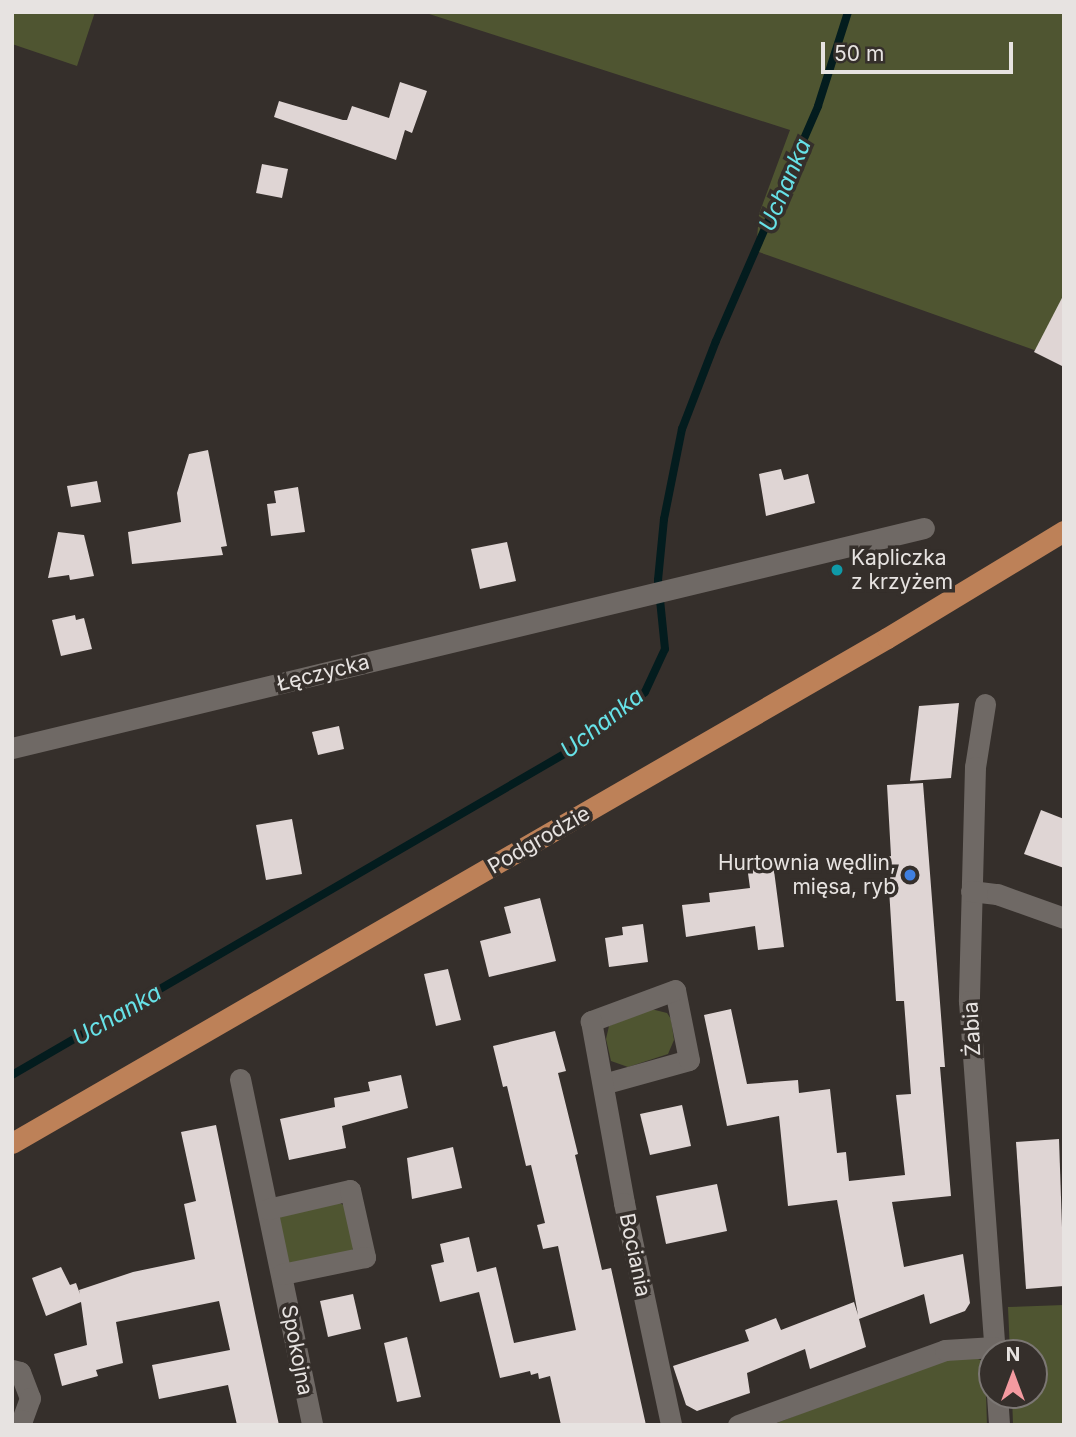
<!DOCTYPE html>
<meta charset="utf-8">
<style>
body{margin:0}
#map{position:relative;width:1076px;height:1437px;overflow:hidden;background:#352f2b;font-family:Inter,sans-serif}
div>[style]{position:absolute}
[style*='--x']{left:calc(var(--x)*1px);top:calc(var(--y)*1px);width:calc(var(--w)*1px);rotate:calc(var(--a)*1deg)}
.green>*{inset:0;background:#4f5531}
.stream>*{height:8px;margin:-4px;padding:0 4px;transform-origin:4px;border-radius:4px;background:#031c1e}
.building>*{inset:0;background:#dfd5d4}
.street>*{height:21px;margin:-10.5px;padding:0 10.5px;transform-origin:10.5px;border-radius:10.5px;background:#6f6965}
.primary>*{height:21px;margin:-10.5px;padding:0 10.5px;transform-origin:10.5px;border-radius:10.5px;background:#bd8158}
.dots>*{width:19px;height:19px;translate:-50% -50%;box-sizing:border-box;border:4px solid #352f2b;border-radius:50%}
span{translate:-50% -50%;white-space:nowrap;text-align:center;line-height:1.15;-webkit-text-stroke:7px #352f2b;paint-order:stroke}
.poi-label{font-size:21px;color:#e7e3e1}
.left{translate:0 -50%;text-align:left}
.right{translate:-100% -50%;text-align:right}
.street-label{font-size:21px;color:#e7e3e1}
.water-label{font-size:23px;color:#67e2e8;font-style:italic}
.frame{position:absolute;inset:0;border:14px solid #e7e3e1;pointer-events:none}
.north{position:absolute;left:978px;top:1339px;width:70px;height:70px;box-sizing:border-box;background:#352f2b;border:2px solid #7c7774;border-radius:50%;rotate:0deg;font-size:19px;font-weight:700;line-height:28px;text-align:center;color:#e7e3e1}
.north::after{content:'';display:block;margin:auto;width:24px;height:32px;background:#f49aa0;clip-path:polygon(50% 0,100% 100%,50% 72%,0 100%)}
.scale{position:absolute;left:821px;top:42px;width:192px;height:32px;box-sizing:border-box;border:4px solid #e7e3e1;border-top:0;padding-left:9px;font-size:21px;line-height:24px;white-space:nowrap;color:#e7e3e1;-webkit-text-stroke:5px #352f2b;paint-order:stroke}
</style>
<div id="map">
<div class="green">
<div style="clip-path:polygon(12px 12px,95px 12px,77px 66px,12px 44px)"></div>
<div style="clip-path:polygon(423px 12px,1064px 12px,1064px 299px,1037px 351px,756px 251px,759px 214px,790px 130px)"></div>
<div style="clip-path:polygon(651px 1009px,667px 1013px,671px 1019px,674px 1040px,668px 1054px,628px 1067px,611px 1061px,606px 1039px,609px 1026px)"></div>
<div style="clip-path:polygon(338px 1202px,345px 1206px,356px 1237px,352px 1251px,288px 1265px,278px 1221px,282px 1212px)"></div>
<div style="clip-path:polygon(1064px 1305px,1064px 1425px,1013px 1425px,1012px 1395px,1034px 1395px,1034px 1353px,1010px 1353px,1008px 1307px)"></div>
<div style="clip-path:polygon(969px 1355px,985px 1362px,987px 1425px,772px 1425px,936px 1360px)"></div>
</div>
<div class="stream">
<div style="--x:12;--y:1075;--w:655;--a:-30.17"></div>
<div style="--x:578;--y:746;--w:49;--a:-35"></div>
<div style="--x:618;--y:718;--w:37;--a:-44"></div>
<div style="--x:645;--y:692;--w:47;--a:-65.1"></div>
<div style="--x:665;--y:649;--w:69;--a:-95.8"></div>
<div style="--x:658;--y:580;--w:61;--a:-84.4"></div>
<div style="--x:664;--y:519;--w:92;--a:-78.7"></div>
<div style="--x:682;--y:429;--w:94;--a:-68.9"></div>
<div style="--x:716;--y:341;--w:256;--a:-66.5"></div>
<div style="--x:818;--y:106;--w:99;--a:-72.3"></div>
</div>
<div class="building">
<div style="clip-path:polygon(400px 82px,427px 91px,412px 133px,405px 130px,396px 160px,274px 117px,279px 101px,343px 120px,347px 120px,352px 106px,389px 118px)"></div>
<div style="clip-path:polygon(262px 164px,288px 169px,282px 198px,256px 193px)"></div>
<div style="clip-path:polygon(1064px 294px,1064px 367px,1034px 352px)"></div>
<div style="clip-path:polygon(208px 450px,227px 546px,221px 547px,223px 555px,132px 564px,128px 532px,181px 522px,177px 493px,189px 454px)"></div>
<div style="clip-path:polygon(781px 469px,784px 480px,808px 474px,815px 503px,766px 516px,759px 474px)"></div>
<div style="clip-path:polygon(97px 481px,101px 502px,71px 507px,67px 486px)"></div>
<div style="clip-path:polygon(298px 487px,305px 532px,271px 536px,267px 504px,276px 503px,274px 491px)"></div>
<div style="clip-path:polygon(58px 532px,84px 535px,94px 576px,70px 580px,69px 575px,48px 578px)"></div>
<div style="clip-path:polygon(507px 542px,516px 581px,480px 589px,471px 549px)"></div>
<div style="clip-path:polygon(75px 615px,76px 620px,84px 618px,92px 649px,61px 656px,52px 620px)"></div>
<div style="clip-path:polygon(959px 703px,951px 778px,910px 781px,919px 706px)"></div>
<div style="clip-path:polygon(339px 726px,344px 749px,318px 755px,312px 732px)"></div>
<div style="clip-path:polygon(923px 783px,945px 1067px,940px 1067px,951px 1196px,892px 1202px,904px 1267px,963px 1254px,970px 1303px,965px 1311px,930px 1324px,924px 1294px,859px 1319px,866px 1347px,810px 1369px,805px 1349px,747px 1373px,750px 1393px,697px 1411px,686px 1405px,673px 1366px,749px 1341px,745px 1330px,776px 1318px,781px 1330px,854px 1302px,858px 1315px,837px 1200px,788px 1206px,779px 1116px,727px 1126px,704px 1015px,731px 1009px,747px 1084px,798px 1080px,799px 1093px,830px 1089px,837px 1153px,846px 1152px,849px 1181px,905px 1175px,896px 1095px,911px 1094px,904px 1001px,896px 1001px,887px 857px,891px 856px,887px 785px)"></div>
<div style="clip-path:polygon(1041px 810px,1064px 819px,1064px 868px,1024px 854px)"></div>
<div style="clip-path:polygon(292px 819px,302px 874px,266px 880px,256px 825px)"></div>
<div style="clip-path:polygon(773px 863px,784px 947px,758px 950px,755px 926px,686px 937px,682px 905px,710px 902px,709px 893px,750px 888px,747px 866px)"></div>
<div style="clip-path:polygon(540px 898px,556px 961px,489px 977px,480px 941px,511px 933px,504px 907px)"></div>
<div style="clip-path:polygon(643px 924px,648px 962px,609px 967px,605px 938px,623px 935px,622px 927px)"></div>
<div style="clip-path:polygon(448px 969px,461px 1020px,436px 1026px,424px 974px)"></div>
<div style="clip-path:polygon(555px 1031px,566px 1071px,558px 1073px,578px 1154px,575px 1155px,602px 1270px,611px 1268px,646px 1425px,561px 1425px,550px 1376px,539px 1379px,538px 1373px,531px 1375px,530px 1371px,500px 1378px,479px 1292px,440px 1302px,431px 1265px,444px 1262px,440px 1244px,469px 1237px,477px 1272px,496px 1267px,514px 1343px,576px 1330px,558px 1246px,543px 1249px,537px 1225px,545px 1223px,531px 1165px,526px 1166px,507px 1086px,503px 1087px,493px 1046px)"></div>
<div style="clip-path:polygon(401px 1075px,408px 1108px,342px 1126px,346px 1148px,289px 1160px,280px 1119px,335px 1107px,334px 1098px,370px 1091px,368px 1082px)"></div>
<div style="clip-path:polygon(682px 1105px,691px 1146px,650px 1155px,640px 1114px)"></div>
<div style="clip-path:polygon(216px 1125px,256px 1318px,279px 1425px,237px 1425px,228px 1385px,159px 1399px,152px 1365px,230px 1350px,219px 1301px,116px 1322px,123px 1363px,96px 1370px,98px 1376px,62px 1386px,54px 1354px,87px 1345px,81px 1302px,46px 1316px,32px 1278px,61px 1267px,70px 1285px,76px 1283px,80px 1294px,79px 1290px,133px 1272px,195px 1259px,184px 1204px,196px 1201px,181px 1132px)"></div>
<div style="clip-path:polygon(1059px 1139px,1064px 1286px,1026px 1289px,1016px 1142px)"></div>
<div style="clip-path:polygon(453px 1147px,462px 1188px,412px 1199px,407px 1158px)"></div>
<div style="clip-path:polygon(717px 1184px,727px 1231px,666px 1244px,656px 1196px)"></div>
<div style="clip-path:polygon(353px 1294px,361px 1329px,328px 1337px,320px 1301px)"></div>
<div style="clip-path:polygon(407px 1337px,421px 1397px,397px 1402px,384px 1343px)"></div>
</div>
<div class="street">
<div style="--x:985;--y:704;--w:64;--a:99"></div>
<div style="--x:975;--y:767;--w:234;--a:91.5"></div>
<div style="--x:969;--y:1001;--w:353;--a:85.8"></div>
<div style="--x:12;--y:748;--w:938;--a:-13.56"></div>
<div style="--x:971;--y:891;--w:26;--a:7"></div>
<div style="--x:997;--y:894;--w:71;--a:19.7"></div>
<div style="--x:240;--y:1079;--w:353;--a:78.2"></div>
<div style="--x:603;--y:1084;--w:89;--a:-15.6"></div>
<div style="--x:689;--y:1060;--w:71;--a:-101.3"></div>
<div style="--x:675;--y:990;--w:90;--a:159.7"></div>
<div style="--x:591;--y:1021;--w:185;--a:79.7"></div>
<div style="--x:624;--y:1203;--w:227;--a:78"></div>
<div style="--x:268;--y:1209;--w:84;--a:-13"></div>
<div style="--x:350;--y:1190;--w:69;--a:77.4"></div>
<div style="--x:365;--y:1257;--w:85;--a:168.4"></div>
<div style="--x:12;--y:1370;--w:8;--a:14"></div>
<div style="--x:20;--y:1372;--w:28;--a:69"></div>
<div style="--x:30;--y:1398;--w:23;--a:110"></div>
<div style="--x:22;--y:1420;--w:9;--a:144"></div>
<div style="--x:997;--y:1395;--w:30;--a:86"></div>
<div style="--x:738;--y:1425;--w:220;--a:-19.9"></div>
<div style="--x:945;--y:1350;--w:49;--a:-3.5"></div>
</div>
<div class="primary">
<div style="--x:12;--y:1143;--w:1010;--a:-29.99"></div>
<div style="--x:887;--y:638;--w:207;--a:-31.2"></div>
</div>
<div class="dots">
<div style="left:837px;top:570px;background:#0f9aa8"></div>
<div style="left:910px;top:875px;background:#3f7fe0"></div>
</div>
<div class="poi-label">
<span class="left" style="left:851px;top:570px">Kapliczka<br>z krzyżem</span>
<span class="right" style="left:896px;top:875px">Hurtownia wędlin,<br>mięsa, ryb</span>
</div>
<div class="street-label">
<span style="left:323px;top:673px;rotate:-14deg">Łęczycka</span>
<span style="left:539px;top:840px;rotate:-30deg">Podgrodzie</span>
<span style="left:972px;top:1029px;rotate:-93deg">Żabia</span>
<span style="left:635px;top:1255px;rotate:78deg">Bociania</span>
<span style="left:297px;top:1350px;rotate:79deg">Spokojna</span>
</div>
<div class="water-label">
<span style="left:785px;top:185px;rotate:-67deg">Uchanka</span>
<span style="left:602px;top:723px;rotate:-38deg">Uchanka</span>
<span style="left:117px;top:1015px;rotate:-30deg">Uchanka</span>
</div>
<div class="frame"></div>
<div class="north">N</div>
<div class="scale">50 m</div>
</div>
